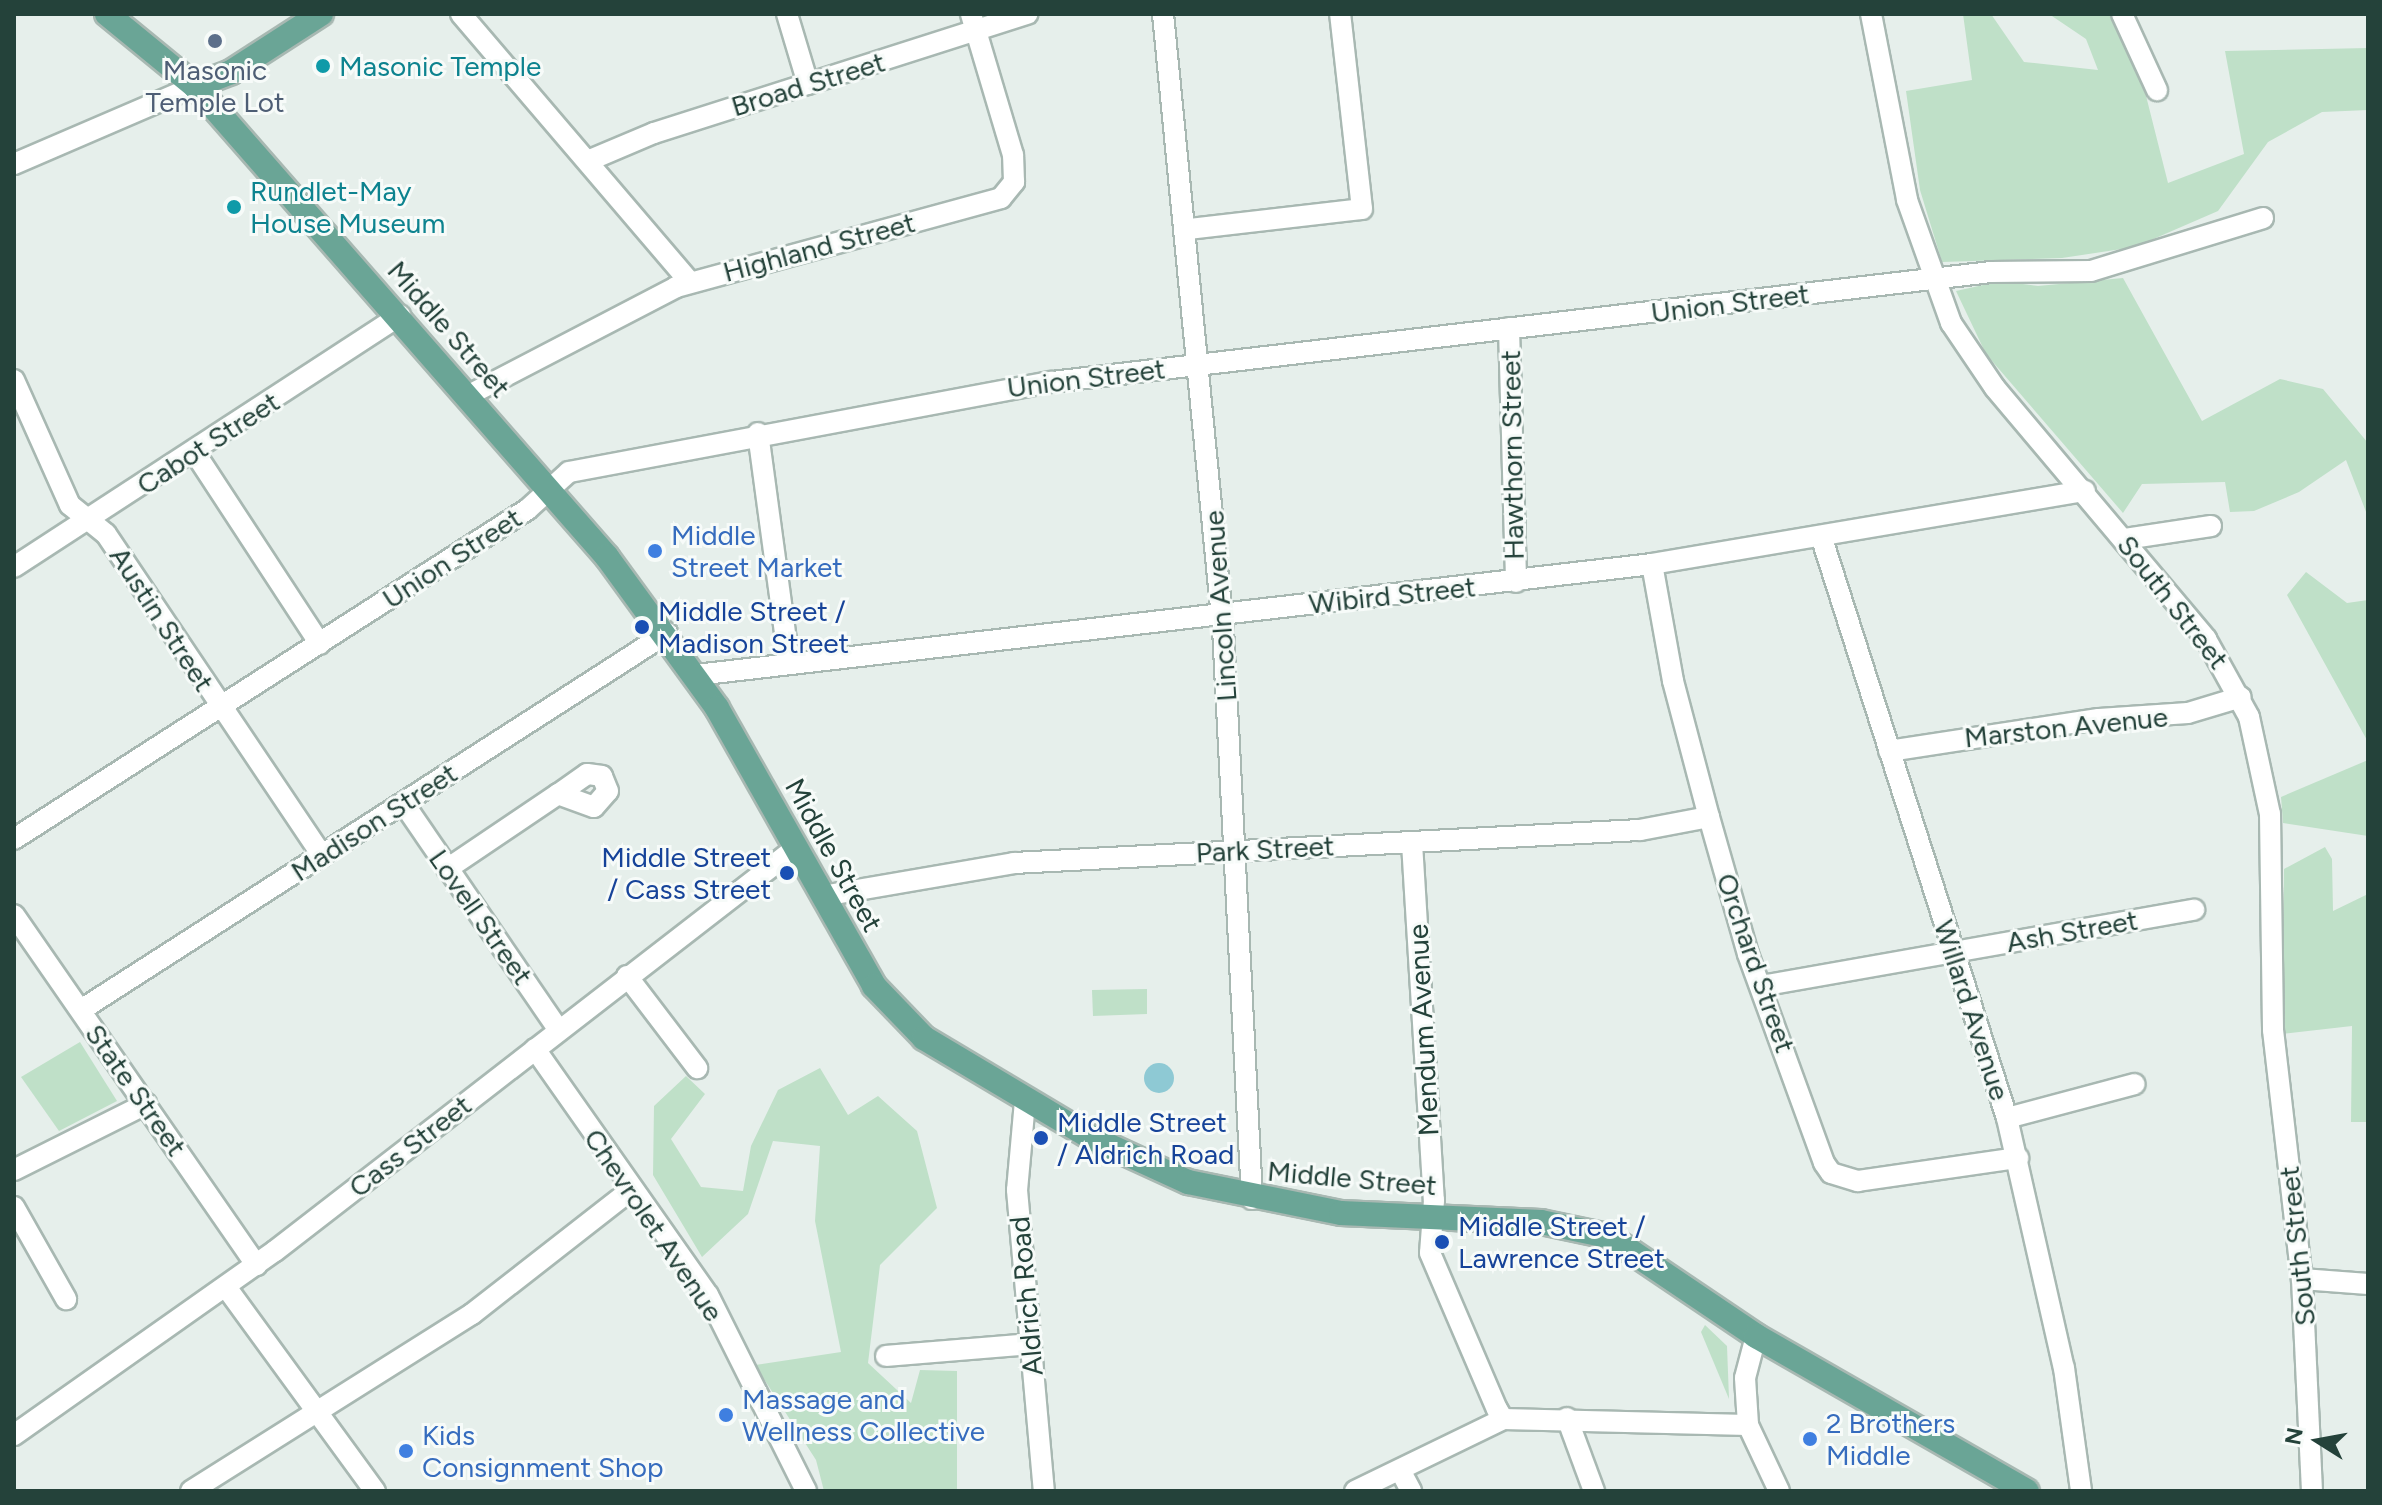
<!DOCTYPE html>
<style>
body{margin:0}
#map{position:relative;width:2382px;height:1505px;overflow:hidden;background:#e6efeb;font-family:Figtree,sans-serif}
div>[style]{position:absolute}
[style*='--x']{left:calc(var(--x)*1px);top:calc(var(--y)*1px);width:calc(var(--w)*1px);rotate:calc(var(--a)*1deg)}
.green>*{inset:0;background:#bfe0c8}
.water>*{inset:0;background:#8ec9d4}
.round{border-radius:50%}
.roads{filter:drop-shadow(2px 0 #a8b8b2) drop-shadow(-2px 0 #a8b8b2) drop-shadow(0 2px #a8b8b2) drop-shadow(0 -2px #a8b8b2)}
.minor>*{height:20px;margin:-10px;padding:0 10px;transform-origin:10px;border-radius:10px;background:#fff}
.major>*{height:24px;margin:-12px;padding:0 12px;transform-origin:12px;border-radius:12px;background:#6aa596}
.dots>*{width:22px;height:22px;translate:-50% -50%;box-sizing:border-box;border:4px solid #f7fbf9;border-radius:50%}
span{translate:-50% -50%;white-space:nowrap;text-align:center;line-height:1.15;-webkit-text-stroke:6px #f7fbf9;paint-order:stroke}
.culture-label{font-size:28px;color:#0d838f}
.left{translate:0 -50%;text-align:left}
.service-label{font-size:28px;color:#4e5e75}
.street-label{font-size:28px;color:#24423a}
.shop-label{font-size:28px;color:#366cbe}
.transit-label{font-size:28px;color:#164399}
.right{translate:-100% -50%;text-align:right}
.frame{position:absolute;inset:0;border:16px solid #24423a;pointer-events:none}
.north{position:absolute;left:2278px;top:1401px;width:80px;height:80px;-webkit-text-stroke:6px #f7fbf9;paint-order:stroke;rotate:281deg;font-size:22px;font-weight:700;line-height:32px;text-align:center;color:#24423a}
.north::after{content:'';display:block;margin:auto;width:28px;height:36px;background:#24423a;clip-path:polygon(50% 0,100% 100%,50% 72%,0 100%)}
</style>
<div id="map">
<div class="green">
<div style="clip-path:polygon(1963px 14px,1991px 14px,2024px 62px,2098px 70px,2086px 39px,2049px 14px,2114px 16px,2140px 72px,2168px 183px,2244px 154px,2225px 51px,2368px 48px,2368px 110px,2322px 112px,2268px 142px,2218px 211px,2135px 247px,2062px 258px,1942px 262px,1920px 190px,1906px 91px,1972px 80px)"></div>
<div style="clip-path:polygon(2123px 278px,2202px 421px,2280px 379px,2323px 389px,2368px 443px,2368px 517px,2346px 460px,2299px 492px,2254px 511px,2230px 512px,2225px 482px,2142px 484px,2123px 513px,1986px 354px,1956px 291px,2001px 281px,2038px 286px)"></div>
<div style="clip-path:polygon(2306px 572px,2347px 603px,2368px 600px,2368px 742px,2287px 595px)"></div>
<div style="clip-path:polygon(2368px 760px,2368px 836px,2283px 823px,2281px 797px)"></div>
<div style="clip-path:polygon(2325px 847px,2332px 859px,2333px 911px,2368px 894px,2368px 1122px,2351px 1122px,2352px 1026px,2282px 1034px,2284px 869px)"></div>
<div style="clip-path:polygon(1147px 989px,1147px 1014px,1093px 1016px,1092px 990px)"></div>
<div style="clip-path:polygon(80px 1042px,117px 1101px,59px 1131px,21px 1077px)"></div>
<div style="clip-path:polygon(820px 1068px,848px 1115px,878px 1096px,917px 1131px,937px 1208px,880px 1265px,868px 1363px,911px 1403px,920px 1370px,957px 1371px,957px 1491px,824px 1491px,816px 1460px,755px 1365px,841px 1352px,815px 1221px,820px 1146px,773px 1141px,748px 1214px,702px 1257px,653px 1175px,654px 1106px,686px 1076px,705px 1094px,671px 1139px,701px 1187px,743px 1191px,751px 1146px,778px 1090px)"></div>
<div style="clip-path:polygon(1705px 1325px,1727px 1346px,1729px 1399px,1701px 1332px)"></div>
</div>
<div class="water">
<div class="round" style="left:1144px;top:1063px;width:30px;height:30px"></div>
</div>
<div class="roads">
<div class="minor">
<div style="--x:461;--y:14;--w:353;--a:49.5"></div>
<div style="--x:787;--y:14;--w:73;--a:73.3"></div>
<div style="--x:1163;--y:14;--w:617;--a:84.42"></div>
<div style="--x:1223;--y:628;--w:572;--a:87.09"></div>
<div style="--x:1871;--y:14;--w:189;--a:79"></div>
<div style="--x:1907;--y:200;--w:131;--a:70.3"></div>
<div style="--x:1951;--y:323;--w:78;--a:55.9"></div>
<div style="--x:1995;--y:388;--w:328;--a:49.9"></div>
<div style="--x:2206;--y:639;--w:89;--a:61.1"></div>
<div style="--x:2249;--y:717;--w:99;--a:77.8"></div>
<div style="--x:2270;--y:814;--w:216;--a:89.2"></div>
<div style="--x:2273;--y:1030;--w:251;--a:83.4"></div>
<div style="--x:2302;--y:1279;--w:212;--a:87.3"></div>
<div style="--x:2122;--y:14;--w:84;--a:65.3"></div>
<div style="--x:590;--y:160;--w:69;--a:-22.9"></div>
<div style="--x:654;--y:133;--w:392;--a:-17.7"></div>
<div style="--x:14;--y:164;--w:197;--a:-23.3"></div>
<div style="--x:1189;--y:229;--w:174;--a:-6.6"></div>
<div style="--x:1362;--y:209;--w:196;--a:-96.4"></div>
<div style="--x:1509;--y:328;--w:254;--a:88.4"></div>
<div style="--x:14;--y:380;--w:137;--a:65.9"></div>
<div style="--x:70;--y:505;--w:46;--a:38.9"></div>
<div style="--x:106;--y:534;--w:388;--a:56.1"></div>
<div style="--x:467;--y:396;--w:236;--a:-27.5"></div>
<div style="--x:676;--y:287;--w:337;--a:-15.3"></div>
<div style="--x:1001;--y:198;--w:21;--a:-51"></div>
<div style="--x:1014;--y:182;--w:27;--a:-92"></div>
<div style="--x:1013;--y:155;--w:147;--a:-106.6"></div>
<div style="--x:758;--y:433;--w:231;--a:82.3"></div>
<div style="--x:195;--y:453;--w:228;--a:56.8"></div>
<div style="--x:1822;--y:539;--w:608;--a:72.28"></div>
<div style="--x:2007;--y:1118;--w:256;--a:77.2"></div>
<div style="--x:2064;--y:1368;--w:124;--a:82.1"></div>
<div style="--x:2125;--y:539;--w:87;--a:-8.6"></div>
<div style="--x:1652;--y:564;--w:119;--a:79.8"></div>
<div style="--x:1673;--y:681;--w:141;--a:75.2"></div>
<div style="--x:1709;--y:817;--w:142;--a:74.1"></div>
<div style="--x:1748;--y:954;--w:222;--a:70"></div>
<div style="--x:1824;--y:1163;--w:12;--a:55"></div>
<div style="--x:1831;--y:1173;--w:28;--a:17"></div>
<div style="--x:1858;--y:1181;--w:162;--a:-8.2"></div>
<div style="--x:14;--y:567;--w:461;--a:-33.1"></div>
<div style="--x:696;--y:675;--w:962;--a:-6.62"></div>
<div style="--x:1652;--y:564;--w:439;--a:-9.6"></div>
<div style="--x:1889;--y:751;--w:212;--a:-8.7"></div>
<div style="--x:2099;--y:719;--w:89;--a:-3.9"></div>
<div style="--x:2188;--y:713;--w:55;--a:-16.8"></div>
<div style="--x:404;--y:804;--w:274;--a:55.6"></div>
<div style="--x:14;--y:839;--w:611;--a:-32.7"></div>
<div style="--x:528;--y:509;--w:55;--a:-42.1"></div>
<div style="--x:569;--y:472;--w:491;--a:-10.6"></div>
<div style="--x:1052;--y:382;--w:945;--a:-6.68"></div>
<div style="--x:1991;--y:272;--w:100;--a:-0.6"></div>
<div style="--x:2091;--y:271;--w:180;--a:-17.1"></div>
<div style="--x:1412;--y:843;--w:358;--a:86.5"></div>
<div style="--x:1434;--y:1200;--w:53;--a:94.3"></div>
<div style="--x:1430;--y:1253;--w:170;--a:66.8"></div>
<div style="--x:1497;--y:1409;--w:12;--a:59"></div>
<div style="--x:1503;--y:1419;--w:245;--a:1.4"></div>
<div style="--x:447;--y:869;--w:134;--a:-34"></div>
<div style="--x:558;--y:794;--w:38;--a:20"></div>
<div style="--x:594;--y:807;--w:21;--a:-49"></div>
<div style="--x:608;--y:791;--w:16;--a:-112"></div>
<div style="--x:602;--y:776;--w:15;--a:-172"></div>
<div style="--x:587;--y:774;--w:35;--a:145"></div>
<div style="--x:823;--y:896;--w:194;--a:-9.8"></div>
<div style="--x:1014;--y:863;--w:627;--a:-3.02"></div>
<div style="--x:1640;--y:830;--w:70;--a:-10.7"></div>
<div style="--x:14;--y:915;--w:426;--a:55.3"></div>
<div style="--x:627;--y:976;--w:116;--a:52.7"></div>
<div style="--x:1761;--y:986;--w:440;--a:-10"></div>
<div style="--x:81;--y:1010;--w:697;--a:-32.75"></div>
<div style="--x:535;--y:1049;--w:301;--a:54.9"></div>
<div style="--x:708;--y:1295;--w:219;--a:63.4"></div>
<div style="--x:1025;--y:1101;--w:89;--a:95.1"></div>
<div style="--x:1017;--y:1190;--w:302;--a:84.9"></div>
<div style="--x:2007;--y:1118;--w:132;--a:-14.9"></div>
<div style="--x:14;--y:1170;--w:148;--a:-26.6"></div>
<div style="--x:14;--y:1207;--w:106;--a:60.5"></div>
<div style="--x:2302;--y:1279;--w:66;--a:4.3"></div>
<div style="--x:226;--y:1287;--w:253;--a:53.9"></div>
<div style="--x:1756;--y:1336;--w:43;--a:104.7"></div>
<div style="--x:1745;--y:1378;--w:47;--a:86.3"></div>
<div style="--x:1748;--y:1425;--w:73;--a:64.8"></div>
<div style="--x:886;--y:1356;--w:145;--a:-4.7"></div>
<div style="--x:1567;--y:1418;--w:78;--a:69.7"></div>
<div style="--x:14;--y:1435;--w:319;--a:-35.2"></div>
<div style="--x:275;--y:1251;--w:660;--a:-37.74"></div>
<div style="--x:1400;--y:1470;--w:24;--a:62"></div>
<div style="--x:191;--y:1491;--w:332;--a:-32.2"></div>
<div style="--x:472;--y:1314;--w:203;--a:-38"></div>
<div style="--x:1355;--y:1491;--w:165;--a:-25.9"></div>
</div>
<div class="major">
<div style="--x:107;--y:14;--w:114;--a:39.3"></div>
<div style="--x:195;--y:86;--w:626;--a:48.82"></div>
<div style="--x:607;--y:557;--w:187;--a:53.9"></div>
<div style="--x:717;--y:708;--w:319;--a:60.5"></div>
<div style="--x:874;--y:986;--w:72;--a:46.1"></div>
<div style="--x:924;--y:1038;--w:193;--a:30.8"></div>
<div style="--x:1090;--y:1137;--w:108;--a:24.7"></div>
<div style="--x:1188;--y:1182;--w:156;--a:11.5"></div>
<div style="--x:1341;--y:1213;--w:200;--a:2.6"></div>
<div style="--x:1541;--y:1222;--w:68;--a:11.8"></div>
<div style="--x:1608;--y:1236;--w:179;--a:34"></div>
<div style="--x:1756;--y:1336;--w:312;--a:29.8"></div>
<div style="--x:195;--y:86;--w:39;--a:-21"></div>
<div style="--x:231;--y:72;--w:107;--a:-32.8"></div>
</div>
</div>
<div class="dots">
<div style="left:215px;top:41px;background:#5c6f8a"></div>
<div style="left:323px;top:66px;background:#0f9aa8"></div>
<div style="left:234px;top:207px;background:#0f9aa8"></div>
<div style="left:655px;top:551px;background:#3f7fe0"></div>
<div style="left:642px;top:627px;background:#1a4fb4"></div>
<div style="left:787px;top:873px;background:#1a4fb4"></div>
<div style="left:1041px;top:1138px;background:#1a4fb4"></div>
<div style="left:1442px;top:1242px;background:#1a4fb4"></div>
<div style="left:726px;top:1415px;background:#3f7fe0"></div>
<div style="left:1810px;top:1439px;background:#3f7fe0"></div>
<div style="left:406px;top:1451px;background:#3f7fe0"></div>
</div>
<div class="culture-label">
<span class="left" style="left:339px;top:66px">Masonic Temple</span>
<span class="left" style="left:250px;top:207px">Rundlet-May<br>House Museum</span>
</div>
<div class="service-label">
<span style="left:215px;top:86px">Masonic<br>Temple Lot</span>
</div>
<div class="street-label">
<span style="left:808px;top:84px;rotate:-17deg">Broad Street</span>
<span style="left:819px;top:247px;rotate:-15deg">Highland Street</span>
<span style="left:1730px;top:303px;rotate:-7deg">Union Street</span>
<span style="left:449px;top:329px;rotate:49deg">Middle Street</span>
<span style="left:1086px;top:378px;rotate:-7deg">Union Street</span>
<span style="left:208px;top:443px;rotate:-33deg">Cabot Street</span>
<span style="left:1512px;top:455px;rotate:-91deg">Hawthorn Street</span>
<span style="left:452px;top:558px;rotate:-33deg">Union Street</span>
<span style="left:1392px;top:595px;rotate:-6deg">Wibird Street</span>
<span style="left:2173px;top:602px;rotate:52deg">South Street</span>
<span style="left:1220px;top:606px;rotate:-94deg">Lincoln Avenue</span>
<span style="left:162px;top:619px;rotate:57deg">Austin Street</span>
<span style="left:2066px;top:727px;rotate:-6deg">Marston Avenue</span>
<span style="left:374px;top:822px;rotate:-33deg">Madison Street</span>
<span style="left:1265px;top:849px;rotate:-3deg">Park Street</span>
<span style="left:834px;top:855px;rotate:61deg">Middle Street</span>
<span style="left:481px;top:917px;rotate:55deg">Lovell Street</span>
<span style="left:2072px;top:931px;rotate:-10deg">Ash Street</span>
<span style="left:1756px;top:963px;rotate:71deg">Orchard Street</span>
<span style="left:1972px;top:1010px;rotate:72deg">Willard Avenue</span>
<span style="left:1423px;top:1030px;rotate:-93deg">Mendum Avenue</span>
<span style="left:136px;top:1090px;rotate:55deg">State Street</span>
<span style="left:410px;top:1146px;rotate:-38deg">Cass Street</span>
<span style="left:1352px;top:1178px;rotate:5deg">Middle Street</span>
<span style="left:654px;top:1225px;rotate:56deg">Chevrolet Avenue</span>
<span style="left:2297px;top:1246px;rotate:-96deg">South Street</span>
<span style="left:1026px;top:1296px;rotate:-95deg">Aldrich Road</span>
</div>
<div class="shop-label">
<span class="left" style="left:671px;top:551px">Middle<br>Street Market</span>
<span class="left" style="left:742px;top:1415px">Massage and<br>Wellness Collective</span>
<span class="left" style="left:1826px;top:1439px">2 Brothers<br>Middle</span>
<span class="left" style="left:422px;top:1451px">Kids<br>Consignment Shop</span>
</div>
<div class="transit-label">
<span class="left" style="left:658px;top:627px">Middle Street /<br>Madison Street</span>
<span class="right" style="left:771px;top:873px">Middle Street<br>/ Cass Street</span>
<span class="left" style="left:1057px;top:1138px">Middle Street<br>/ Aldrich Road</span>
<span class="left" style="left:1458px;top:1242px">Middle Street /<br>Lawrence Street</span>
</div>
<div class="frame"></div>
<div class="north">N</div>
</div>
